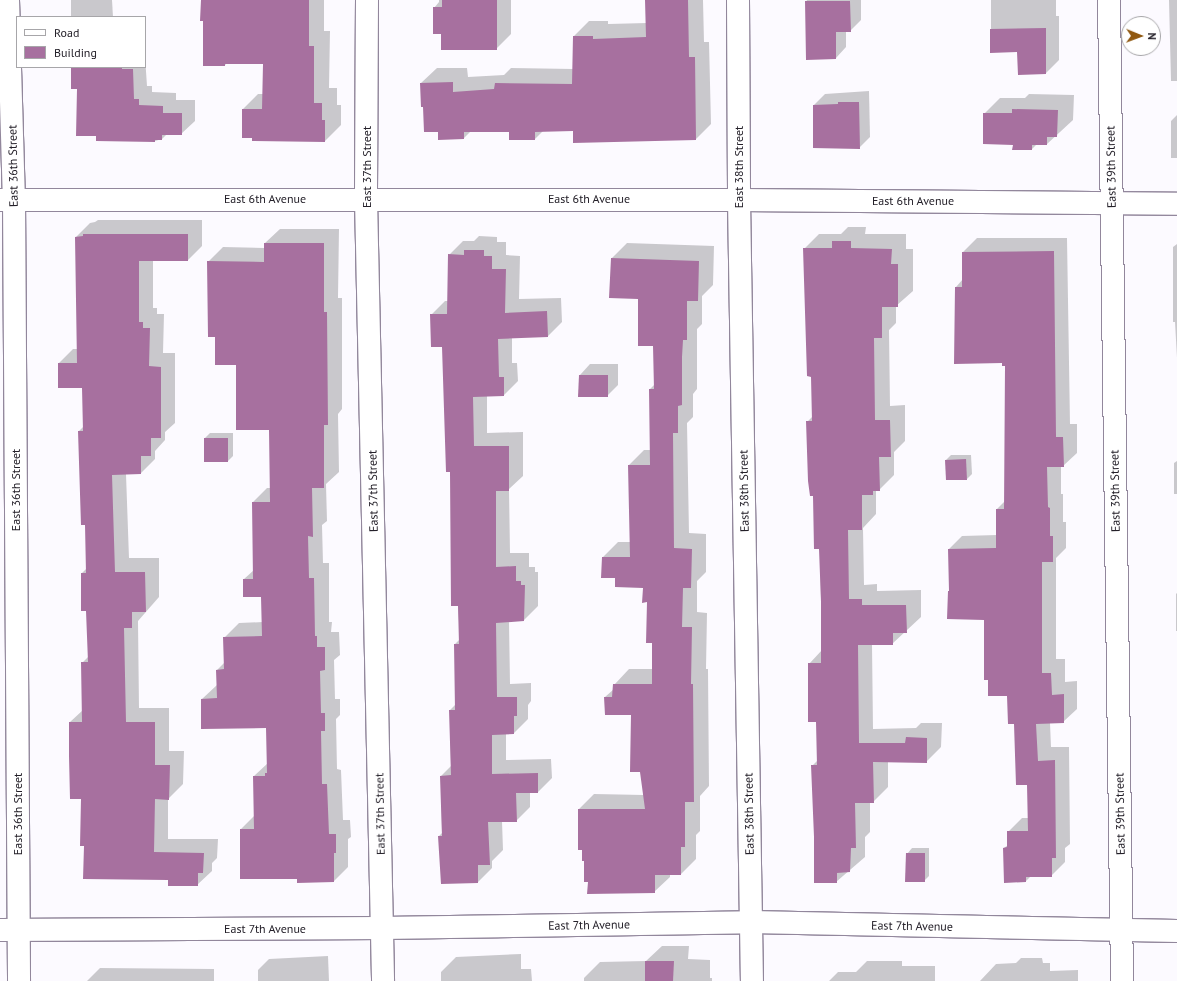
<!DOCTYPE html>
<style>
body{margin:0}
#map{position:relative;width:1177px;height:981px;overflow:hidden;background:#fcfaff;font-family:"PT Sans",sans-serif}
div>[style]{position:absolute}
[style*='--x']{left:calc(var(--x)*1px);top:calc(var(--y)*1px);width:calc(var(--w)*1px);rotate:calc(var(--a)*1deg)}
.shadow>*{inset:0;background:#0003}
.building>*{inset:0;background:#a7709f}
.roads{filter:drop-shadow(1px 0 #92879c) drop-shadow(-1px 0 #92879c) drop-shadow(0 1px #92879c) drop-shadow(0 -1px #92879c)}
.street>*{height:22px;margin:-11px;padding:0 11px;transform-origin:11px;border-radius:11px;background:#fff}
.secondary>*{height:22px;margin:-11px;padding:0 11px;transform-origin:11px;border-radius:11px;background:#fff}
span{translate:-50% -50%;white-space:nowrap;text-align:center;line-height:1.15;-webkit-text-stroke:3.5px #fff;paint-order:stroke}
.street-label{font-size:12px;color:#242029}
.legend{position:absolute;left:16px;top:16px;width:130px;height:52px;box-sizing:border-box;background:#fff;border:1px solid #a7a6a9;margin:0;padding:5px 7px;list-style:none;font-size:12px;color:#242029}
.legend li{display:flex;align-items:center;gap:8px;height:20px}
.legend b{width:20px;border:1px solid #a7a6a9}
.north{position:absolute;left:1121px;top:16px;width:40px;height:40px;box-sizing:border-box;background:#fff;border:1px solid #a7a6a9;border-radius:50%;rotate:91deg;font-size:11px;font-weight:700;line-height:16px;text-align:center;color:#242029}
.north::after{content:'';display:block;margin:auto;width:14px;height:18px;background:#905810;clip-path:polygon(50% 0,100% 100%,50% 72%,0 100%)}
</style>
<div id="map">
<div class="shadow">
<div style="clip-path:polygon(71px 0,112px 0,113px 17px,71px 17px)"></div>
<div style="clip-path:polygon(202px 0,324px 0,324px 31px,330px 31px,329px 88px,337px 88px,337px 105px,341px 105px,341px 125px,325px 141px,253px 140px,243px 109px,258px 94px,263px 94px,264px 63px,227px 63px,225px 65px,204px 20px)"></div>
<div style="clip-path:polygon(439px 0,511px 0,511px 34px,496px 49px,442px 33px,434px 8px,439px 2px)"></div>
<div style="clip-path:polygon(646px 0,703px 0,704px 42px,709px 42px,711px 124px,696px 139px,574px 130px,543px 131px,535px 139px,510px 131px,471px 131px,464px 138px,439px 131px,424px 106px,422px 106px,421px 83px,437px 68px,467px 68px,468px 77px,504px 75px,511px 68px,574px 69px,574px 36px,589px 21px,608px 21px,608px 24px,647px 23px)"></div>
<div style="clip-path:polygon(807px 0,861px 0,861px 20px,850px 31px,846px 31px,846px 47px,836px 58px,806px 2px)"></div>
<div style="clip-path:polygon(991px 0,1056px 0,1056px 16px,1059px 16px,1059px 60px,1046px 73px,1019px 74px,1018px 51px,991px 52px)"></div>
<div style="clip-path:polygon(1169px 0,1177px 0,1177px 158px,1171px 158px,1171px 121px,1177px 115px,1177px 81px,1171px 81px)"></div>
<div style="clip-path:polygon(145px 56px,147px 86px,152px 86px,152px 92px,176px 93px,176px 100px,195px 100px,195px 121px,181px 134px,167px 134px,162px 139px,155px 141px,97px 135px,78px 88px,72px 67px,145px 67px)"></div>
<div style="clip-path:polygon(869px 91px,870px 137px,859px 148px,814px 147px,814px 105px,825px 94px)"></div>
<div style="clip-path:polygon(1029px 94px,1074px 95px,1073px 120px,1047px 144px,1037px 144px,1032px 149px,1014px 144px,984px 114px,1000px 98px,1025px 98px)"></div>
<div style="clip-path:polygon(98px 220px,202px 220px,202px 246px,188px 260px,153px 260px,153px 308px,157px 308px,157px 314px,164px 314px,163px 353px,175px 353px,175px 423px,165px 432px,165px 440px,155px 451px,155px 459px,141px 473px,126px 474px,129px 558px,159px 558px,159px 597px,138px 621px,139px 708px,169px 708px,169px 751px,184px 751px,183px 784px,168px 799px,168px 839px,218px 839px,217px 858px,212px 863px,212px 871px,197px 885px,169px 879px,85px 845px,82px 798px,70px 722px,83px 710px,82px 663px,89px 656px,87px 610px,82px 573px,87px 568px,86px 524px,79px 431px,84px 426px,83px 387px,59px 363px,73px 349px,78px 349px,76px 237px,90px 223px,95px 222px)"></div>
<div style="clip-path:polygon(848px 227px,866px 227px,865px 234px,906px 234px,906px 249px,913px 249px,913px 291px,896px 306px,896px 323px,889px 330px,890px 406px,905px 405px,905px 441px,894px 452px,894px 475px,879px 490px,876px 490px,876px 514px,863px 528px,864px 585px,877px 584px,877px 591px,921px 590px,921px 617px,892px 644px,872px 644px,873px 729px,916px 728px,921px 723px,942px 723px,941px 747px,926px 762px,888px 761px,888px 787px,873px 802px,870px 802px,870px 832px,865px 837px,865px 857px,836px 882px,812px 766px,818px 760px,817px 721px,809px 664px,822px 650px,820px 548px,807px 422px,813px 416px,812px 376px,804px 249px,819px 234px,841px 234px)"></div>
<div style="clip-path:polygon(280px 229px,339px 229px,338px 298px,342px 298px,342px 409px,338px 414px,339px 472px,326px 484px,327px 521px,322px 525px,323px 563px,329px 563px,329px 622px,332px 622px,331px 632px,339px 632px,340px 655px,334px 660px,335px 699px,340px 699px,340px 715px,336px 719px,337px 769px,341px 770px,343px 820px,350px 820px,351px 837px,348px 839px,348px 867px,334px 881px,298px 878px,241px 829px,255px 815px,254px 776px,268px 763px,267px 727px,202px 699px,217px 685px,217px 670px,224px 663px,224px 638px,239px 623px,263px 622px,262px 596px,244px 579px,254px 570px,253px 502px,267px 488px,271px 488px,270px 429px,237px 364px,216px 336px,208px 262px,223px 247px,265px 248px,265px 243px)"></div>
<div style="clip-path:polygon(479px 236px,497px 237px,497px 242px,506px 242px,506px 255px,520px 256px,519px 299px,561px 298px,562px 322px,548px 336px,512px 337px,512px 363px,517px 363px,518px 381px,504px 395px,487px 395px,487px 433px,523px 432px,523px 476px,509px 489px,510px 553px,529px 553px,529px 567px,535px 567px,535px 572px,538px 572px,538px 606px,524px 620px,509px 621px,510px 684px,531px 683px,531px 701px,528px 705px,528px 719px,514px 733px,506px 734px,506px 760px,551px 759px,552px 778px,538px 792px,530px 792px,530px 807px,516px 821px,502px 821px,503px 850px,492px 861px,492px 868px,478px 882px,439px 836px,442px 833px,441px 776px,451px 766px,450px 710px,455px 705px,455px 644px,460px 639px,443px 346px,431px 315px,445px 301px,449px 301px,449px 255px,463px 241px,474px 241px)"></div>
<div style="clip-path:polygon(977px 238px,1067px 238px,1070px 424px,1077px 424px,1077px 453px,1063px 466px,1061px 466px,1061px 494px,1063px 494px,1063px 522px,1066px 522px,1066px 548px,1056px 558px,1056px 659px,1065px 659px,1065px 682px,1077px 681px,1077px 709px,1063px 722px,1050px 723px,1051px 747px,1069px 747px,1070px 844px,1065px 848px,1065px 862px,1051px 876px,1031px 876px,1026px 881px,1004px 848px,1008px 845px,1008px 832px,1022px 818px,1029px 818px,1028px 784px,1008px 695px,989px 679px,985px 619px,949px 591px,950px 590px,949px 549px,962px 536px,997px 535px,997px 509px,1005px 501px,1006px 365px,1003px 362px,955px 363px,956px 287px,963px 279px,963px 252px)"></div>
<div style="clip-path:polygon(627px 243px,714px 246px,713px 285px,702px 296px,702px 324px,697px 329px,697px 389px,693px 394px,693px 417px,687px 423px,689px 533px,706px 534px,706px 572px,697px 581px,697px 612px,707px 613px,706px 669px,708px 669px,709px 786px,700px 796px,700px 831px,696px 835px,696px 859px,681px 874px,670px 874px,670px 877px,654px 892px,589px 881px,579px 809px,594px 794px,644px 795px,632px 714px,605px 697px,614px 689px,614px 685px,629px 669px,653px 669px,653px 642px,648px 601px,644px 587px,616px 577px,603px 557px,618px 542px,631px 542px,629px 465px,644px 450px,651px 450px,650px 389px,655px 384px,654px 345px,639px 298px,612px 258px)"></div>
<div style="clip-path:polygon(1177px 244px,1177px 358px,1175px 322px,1173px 322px,1173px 247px)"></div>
<div style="clip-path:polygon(590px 364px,618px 364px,618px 385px,607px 396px,580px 375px)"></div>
<div style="clip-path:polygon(210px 433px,233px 433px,233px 456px,228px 461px,205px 461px,205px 438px)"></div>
<div style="clip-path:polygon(951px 455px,971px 455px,972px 474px,967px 479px,946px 460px)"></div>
<div style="clip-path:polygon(1177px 461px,1177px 494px,1174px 494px,1174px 463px)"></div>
<div style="clip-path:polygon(1177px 593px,1177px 631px,1176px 631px,1176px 594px)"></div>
<div style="clip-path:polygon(912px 848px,929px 848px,929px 876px,924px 881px,907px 854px)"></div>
<div style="clip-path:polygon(662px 946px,689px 946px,688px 959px,710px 960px,710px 978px,712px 978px,712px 981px,584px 981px,584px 978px,600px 962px,646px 961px)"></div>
<div style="clip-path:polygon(521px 954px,521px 969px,531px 969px,532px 981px,441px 981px,441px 972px,456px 957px)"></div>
<div style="clip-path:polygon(328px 956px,329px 981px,258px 981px,258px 970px,269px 959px)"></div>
<div style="clip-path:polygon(1021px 958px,1042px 958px,1043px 963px,1050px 963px,1050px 971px,1078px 970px,1078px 981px,980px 981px,996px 964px,1016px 963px)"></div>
<div style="clip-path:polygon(867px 961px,902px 961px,902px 966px,935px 966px,935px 981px,829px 981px,838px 972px,856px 972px)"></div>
<div style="clip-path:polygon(100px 968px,214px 969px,214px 981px,87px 981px)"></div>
</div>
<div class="building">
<div style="clip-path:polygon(201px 0,309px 0,309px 46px,314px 46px,314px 103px,322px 103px,322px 120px,325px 120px,325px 142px,252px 141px,252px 138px,242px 138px,242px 109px,262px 109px,263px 64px,225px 64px,225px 66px,203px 66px,203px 21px,200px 21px)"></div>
<div style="clip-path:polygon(442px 0,497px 0,497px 50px,441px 50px,441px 34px,433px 34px,433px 7px,442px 7px)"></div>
<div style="clip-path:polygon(645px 0,688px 0,689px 57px,695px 57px,696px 140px,573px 143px,573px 131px,535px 132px,535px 140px,509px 140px,509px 132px,464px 132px,464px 139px,438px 140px,438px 132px,424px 132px,423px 107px,421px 107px,420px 83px,453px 82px,453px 92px,494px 89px,495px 83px,572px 84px,573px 36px,593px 36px,593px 39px,646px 37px)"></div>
<div style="clip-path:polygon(805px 1px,850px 1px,851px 32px,836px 32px,836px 59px,806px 60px)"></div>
<div style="clip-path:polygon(1046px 28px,1046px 74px,1018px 75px,1017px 52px,990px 53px,990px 29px)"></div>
<div style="clip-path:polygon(71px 67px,122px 67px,122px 69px,133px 69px,134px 99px,139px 99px,139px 105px,163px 106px,163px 113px,182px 113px,182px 135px,162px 135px,162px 140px,155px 140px,155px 142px,96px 141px,96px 136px,76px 136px,77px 89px,71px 89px)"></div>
<div style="clip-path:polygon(838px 102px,859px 102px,860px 149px,813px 148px,813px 105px,838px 104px)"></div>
<div style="clip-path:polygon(1012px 109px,1058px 110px,1057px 137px,1047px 137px,1047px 145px,1032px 145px,1032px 150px,1012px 150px,1013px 145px,983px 144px,983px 113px,1012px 113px)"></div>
<div style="clip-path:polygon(83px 234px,188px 234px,188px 261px,139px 261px,139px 322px,143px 322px,143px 328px,150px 328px,149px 366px,161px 367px,161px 438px,151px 438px,151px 456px,141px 456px,141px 474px,112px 475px,115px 572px,145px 572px,146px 612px,132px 612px,132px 628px,124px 628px,126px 722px,155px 722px,155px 765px,170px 765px,169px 800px,155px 799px,154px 852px,204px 853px,203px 873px,198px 873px,198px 886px,168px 886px,168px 880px,83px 879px,84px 846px,80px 846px,81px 799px,70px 799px,69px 756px,69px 722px,82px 722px,81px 662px,88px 662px,86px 611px,81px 611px,81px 573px,86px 573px,85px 525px,81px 525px,78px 431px,83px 431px,82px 388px,58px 388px,58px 363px,77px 363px,75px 237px,83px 236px)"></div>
<div style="clip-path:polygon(832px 241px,851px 241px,851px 248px,892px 249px,891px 264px,898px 264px,898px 307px,882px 307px,882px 338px,874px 338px,875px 420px,890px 420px,891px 457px,879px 457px,880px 491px,873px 491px,873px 495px,862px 495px,862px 530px,848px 530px,849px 599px,862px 599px,862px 605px,906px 605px,907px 633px,893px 633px,893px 645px,858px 645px,859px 743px,905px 743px,906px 737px,927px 738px,927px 763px,873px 762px,874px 803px,855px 803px,856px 848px,851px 848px,850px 872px,837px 873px,837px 883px,814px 883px,814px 837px,811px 765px,817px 765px,816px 722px,808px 722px,808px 663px,821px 663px,821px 602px,819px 549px,814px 549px,813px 496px,810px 496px,808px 481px,806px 421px,812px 421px,811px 377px,807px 376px,803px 248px,832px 248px)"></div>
<div style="clip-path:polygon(264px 243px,324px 243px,324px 312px,327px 312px,328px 425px,324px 425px,324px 488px,312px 488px,313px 537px,308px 536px,309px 578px,314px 578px,315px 636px,317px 636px,317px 647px,325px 647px,325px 670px,320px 671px,321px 713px,325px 713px,325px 731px,321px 731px,322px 784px,327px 784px,329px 834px,336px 834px,336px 853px,334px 853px,334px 882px,297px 883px,297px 879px,240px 879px,240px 829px,254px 829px,253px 776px,265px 776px,265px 773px,267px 773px,266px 728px,201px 729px,201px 699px,217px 698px,216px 670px,224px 669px,223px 637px,262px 636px,261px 597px,243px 597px,243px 579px,253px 579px,252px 502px,270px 502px,269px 430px,236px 430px,236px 365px,215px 365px,215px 337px,208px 337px,207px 261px,264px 262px)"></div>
<div style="clip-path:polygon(464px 250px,484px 250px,484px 256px,492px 256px,492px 269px,506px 269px,505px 313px,547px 311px,548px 337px,498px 339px,499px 377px,504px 377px,504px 396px,473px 397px,474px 446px,509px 446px,509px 491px,496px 491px,496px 567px,516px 566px,516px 581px,521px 581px,521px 585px,525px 585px,524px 621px,496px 623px,497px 697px,517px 697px,517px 716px,514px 716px,514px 734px,492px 735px,492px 774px,538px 773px,538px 793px,516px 793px,517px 822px,488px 822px,490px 865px,478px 865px,478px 883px,441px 884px,438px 836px,442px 836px,440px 776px,451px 775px,449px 710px,455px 710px,454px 644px,459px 644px,458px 606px,451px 606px,450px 472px,446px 472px,442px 347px,431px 347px,430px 314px,447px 314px,448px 254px,464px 255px)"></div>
<div style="clip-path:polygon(1054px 251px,1056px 437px,1063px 437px,1064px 467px,1047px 467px,1048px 507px,1050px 508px,1050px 536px,1053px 536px,1053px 562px,1042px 562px,1042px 673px,1051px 673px,1052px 695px,1064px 694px,1064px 723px,1036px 724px,1038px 761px,1055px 760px,1056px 858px,1052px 858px,1052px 877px,1026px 877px,1026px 882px,1004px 883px,1003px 848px,1007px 847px,1007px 831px,1028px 831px,1027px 785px,1016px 785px,1014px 724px,1008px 724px,1007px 696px,988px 696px,988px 680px,984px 680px,984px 620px,947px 619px,948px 591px,949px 591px,948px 549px,996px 548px,996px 509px,1004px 509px,1005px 366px,1002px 366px,1002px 363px,954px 364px,955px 287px,962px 287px,962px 252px)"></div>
<div style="clip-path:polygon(611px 258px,699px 261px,698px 301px,687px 301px,687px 340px,683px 340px,682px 357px,682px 405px,678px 406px,678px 433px,673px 433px,674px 548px,692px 549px,691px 588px,683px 588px,682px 627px,692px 627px,691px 684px,693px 684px,694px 802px,685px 802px,685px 847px,681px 847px,681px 875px,655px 875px,655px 893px,587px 894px,588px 882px,584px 882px,584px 861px,582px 861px,582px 850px,578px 850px,578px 809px,645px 809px,640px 772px,630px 772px,631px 715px,605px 715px,604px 697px,612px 697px,613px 684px,652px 684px,652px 643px,646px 643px,647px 602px,642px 603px,643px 588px,615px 587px,615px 578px,601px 578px,602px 557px,630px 557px,628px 465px,650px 465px,649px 389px,654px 389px,653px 346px,638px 346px,638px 299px,609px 298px)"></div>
<div style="clip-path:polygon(579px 375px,608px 375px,608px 397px,578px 397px)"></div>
<div style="clip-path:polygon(204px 438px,228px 438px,228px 462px,204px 462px)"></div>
<div style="clip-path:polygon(966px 459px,967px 480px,946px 480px,945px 460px)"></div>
<div style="clip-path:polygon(906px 853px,925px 853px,925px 882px,905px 882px)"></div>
<div style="clip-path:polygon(645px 961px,674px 961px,673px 981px,645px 981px)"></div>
</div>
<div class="roads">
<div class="street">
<div style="--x:8;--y:0;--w:200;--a:88.3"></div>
<div style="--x:14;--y:200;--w:781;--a:89.63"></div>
<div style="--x:367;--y:0;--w:199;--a:90.3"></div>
<div style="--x:366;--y:199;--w:782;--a:88.75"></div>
<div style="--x:738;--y:0;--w:200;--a:89.7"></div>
<div style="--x:739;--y:200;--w:781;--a:89.05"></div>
<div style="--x:1109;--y:0;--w:981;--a:89.24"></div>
<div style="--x:0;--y:930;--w:382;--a:-0.3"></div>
<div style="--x:382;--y:928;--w:369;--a:-0.9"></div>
<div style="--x:751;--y:922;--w:426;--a:1.2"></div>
</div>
<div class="secondary">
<div style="--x:0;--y:200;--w:739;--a:0"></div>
<div style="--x:739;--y:200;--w:438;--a:0.5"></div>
</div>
</div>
<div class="street-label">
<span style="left:13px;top:166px;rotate:-91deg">East 36th Street</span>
<span style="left:367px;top:167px;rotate:-90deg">East 37th Street</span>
<span style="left:739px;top:167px;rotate:-90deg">East 38th Street</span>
<span style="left:1111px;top:167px;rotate:-91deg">East 39th Street</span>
<span style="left:265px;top:199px">East 6th Avenue</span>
<span style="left:589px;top:199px">East 6th Avenue</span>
<span style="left:913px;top:201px">East 6th Avenue</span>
<span style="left:16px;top:490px;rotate:-90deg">East 36th Street</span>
<span style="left:373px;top:491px;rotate:-91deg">East 37th Street</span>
<span style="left:744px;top:491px;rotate:-91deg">East 38th Street</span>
<span style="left:1115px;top:491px;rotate:-91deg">East 39th Street</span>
<span style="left:18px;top:814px;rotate:-90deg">East 36th Street</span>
<span style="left:380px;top:814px;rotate:-91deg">East 37th Street</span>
<span style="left:749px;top:814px;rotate:-91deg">East 38th Street</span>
<span style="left:1120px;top:814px;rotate:-91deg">East 39th Street</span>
<span style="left:589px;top:925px;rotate:-1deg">East 7th Avenue</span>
<span style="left:912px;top:926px;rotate:1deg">East 7th Avenue</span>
<span style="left:265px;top:929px">East 7th Avenue</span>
</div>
<ul class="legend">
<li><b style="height:5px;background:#fff"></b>Road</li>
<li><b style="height:11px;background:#a7709f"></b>Building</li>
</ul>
<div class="north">N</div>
</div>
